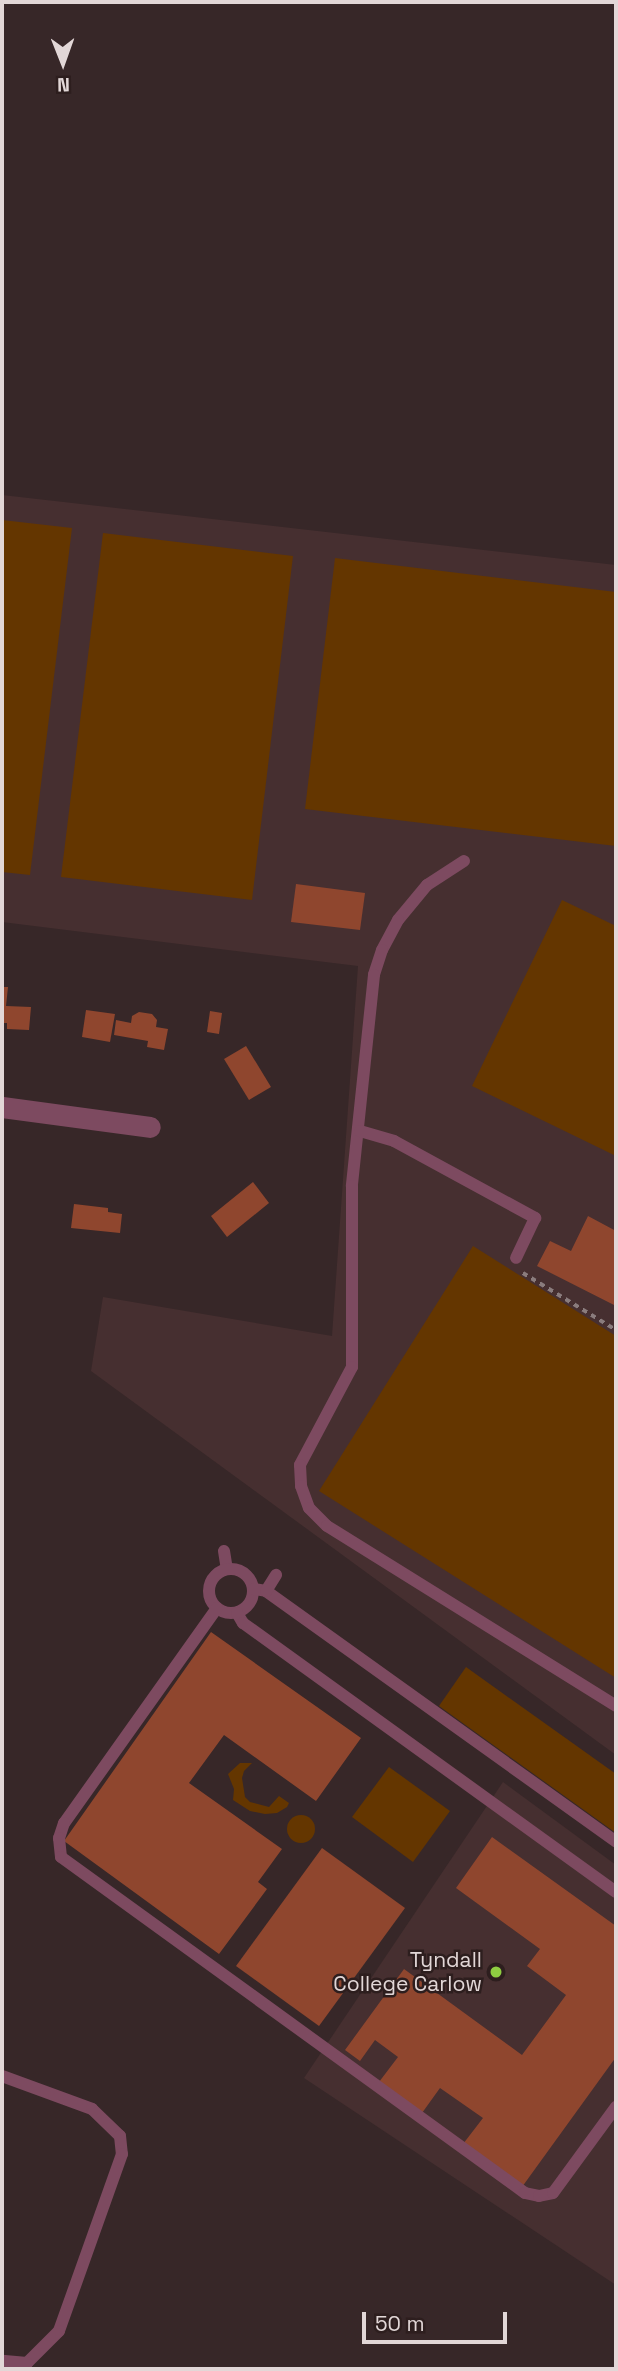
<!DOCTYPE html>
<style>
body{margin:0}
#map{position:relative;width:618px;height:2371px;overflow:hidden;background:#372728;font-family:"Space Grotesk",sans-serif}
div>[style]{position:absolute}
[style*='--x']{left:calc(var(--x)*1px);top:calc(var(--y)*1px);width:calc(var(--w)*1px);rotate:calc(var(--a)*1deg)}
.built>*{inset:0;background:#462f30}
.green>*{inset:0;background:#643600}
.round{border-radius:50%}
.building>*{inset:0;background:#8f462e}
.path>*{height:3.5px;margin-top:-1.75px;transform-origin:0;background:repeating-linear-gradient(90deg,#8a7c7d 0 5px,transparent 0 10px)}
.lane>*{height:12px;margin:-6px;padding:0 6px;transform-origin:6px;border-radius:6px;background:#7d4a60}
.lane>.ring{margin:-6px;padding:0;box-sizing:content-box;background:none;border:12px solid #7d4a60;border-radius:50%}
.street>*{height:21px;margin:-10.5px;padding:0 10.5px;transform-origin:10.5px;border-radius:10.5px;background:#7d4a60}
.dots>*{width:19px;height:19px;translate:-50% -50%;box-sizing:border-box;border:4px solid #2d1e1e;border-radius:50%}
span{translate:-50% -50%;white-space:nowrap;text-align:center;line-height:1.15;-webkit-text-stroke:5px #2d1e1e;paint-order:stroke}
.poi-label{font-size:21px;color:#e2d7d7}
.right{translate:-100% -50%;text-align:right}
.frame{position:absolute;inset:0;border:4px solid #e2d7d7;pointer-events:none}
.north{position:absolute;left:28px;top:28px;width:70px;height:70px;-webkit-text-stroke:5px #2d1e1e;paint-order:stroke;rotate:179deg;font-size:19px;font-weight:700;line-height:28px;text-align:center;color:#e2d7d7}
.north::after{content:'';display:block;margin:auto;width:24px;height:32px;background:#e2d7d7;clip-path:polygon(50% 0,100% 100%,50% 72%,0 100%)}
.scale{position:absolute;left:362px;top:2312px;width:145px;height:32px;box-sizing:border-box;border:4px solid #e2d7d7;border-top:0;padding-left:9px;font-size:21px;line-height:24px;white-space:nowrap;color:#e2d7d7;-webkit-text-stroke:5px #2d1e1e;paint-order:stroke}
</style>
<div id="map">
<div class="built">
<div style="clip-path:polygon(2px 495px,616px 565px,616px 1755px,91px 1371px,103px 1297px,332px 1336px,358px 966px,2px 922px)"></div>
<div style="clip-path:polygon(503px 1782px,616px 1865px,616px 2285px,304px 2078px)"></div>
</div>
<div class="green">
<div style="clip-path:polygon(2px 520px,72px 528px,30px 875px,2px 872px)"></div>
<div style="clip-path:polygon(103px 533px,293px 556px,252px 900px,61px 877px)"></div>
<div style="clip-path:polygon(335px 558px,616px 592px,616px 846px,305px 809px)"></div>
<div style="clip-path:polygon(562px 900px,616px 926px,616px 1156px,472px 1086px)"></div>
<div style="clip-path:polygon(473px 1246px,616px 1336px,616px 1678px,319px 1491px)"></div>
<div style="clip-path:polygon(466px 1667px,616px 1774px,616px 1833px,439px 1706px)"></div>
<div style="clip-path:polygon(240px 1763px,252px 1763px,244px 1771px,242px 1778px,245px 1797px,250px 1802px,269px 1807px,279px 1796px,289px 1803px,287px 1807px,277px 1813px,265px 1814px,250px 1811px,233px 1800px,234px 1789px,228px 1774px)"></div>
<div style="clip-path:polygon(389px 1767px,450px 1811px,413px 1862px,352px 1817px)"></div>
<div class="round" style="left:287px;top:1815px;width:28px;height:28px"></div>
</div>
<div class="building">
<div style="clip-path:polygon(296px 884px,365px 893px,360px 930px,291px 922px)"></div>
<div style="clip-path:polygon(2px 987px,8px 987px,6px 1006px,31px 1007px,29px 1030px,7px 1029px,7px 1023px,2px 1023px)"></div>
<div style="clip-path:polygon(86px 1010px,115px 1014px,110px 1042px,82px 1037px)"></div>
<div style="clip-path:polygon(210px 1011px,222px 1013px,219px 1034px,207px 1032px)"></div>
<div style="clip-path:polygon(139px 1012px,152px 1014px,157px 1020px,156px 1027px,168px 1029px,164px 1050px,147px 1047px,148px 1041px,114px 1035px,116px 1020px,131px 1023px,132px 1016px)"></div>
<div style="clip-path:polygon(246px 1046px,271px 1087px,249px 1100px,224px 1059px)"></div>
<div style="clip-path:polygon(253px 1182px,269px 1203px,227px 1237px,211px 1216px)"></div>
<div style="clip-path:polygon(74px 1204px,108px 1208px,108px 1212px,122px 1214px,120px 1233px,71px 1228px)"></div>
<div style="clip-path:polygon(588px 1216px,616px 1231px,616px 1306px,537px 1266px,550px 1241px,571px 1251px)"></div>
<div style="clip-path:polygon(211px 1632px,361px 1738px,316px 1801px,224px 1735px,189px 1783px,282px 1849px,258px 1882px,267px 1889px,219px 1954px,64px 1841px)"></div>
<div style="clip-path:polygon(492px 1837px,616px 1926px,616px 2057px,522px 2187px,463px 2144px,483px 2118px,440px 2088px,422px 2113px,379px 2082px,398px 2057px,375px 2040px,360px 2061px,345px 2050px,404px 1969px,522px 2055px,566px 1995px,527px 1966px,540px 1949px,456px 1888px)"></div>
<div style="clip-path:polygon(322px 1848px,405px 1908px,319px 2026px,236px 1966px)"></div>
</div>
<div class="path">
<div style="--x:523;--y:1273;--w:109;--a:31.5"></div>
</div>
<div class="lane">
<div style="--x:464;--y:861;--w:44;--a:147"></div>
<div style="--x:427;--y:885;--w:45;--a:129.6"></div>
<div style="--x:398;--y:920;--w:34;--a:118"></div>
<div style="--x:382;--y:950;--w:26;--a:108"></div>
<div style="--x:374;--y:975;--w:212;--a:96"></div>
<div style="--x:352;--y:1186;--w:181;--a:90"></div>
<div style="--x:352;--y:1367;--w:111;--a:118"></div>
<div style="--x:300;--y:1465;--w:21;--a:87"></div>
<div style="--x:301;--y:1486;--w:23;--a:70"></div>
<div style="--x:309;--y:1508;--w:25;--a:45"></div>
<div style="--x:327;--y:1526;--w:340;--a:31.9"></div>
<div style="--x:360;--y:1131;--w:35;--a:16"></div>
<div style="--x:394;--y:1141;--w:161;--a:28.6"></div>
<div style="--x:535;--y:1218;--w:44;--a:115.4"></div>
<div style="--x:224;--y:1551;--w:18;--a:81"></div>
<div class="ring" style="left:209px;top:1569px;width:32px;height:32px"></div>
<div style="--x:254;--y:1589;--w:12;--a:9"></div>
<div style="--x:266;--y:1591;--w:431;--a:35.6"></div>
<div style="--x:266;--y:1591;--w:19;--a:-58"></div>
<div style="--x:217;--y:1608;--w:264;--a:125.4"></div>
<div style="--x:64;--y:1823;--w:16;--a:108"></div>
<div style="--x:59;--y:1838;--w:19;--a:84"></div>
<div style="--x:61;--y:1857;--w:573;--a:35.91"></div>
<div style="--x:525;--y:2193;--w:14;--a:12"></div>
<div style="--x:539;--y:2196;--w:14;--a:-12"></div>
<div style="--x:553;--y:2193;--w:107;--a:-53.8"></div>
<div style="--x:237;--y:1613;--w:12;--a:59"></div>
<div style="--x:243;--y:1623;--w:460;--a:35.8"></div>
<div style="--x:2;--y:2076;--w:96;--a:20.1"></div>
<div style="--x:92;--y:2109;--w:39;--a:44"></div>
<div style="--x:120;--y:2136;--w:18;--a:84"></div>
<div style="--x:122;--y:2154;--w:188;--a:109.6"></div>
<div style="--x:59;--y:2331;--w:45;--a:135"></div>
<div style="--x:27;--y:2363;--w:25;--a:-175"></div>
</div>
<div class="street">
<div style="--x:2;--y:1107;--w:149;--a:7.7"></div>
</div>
<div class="dots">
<div style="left:496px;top:1972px;background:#8fcd41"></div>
</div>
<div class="poi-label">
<span class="right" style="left:482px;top:1972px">Tyndall<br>College Carlow</span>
</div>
<div class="frame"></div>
<div class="north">N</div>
<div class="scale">50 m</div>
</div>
